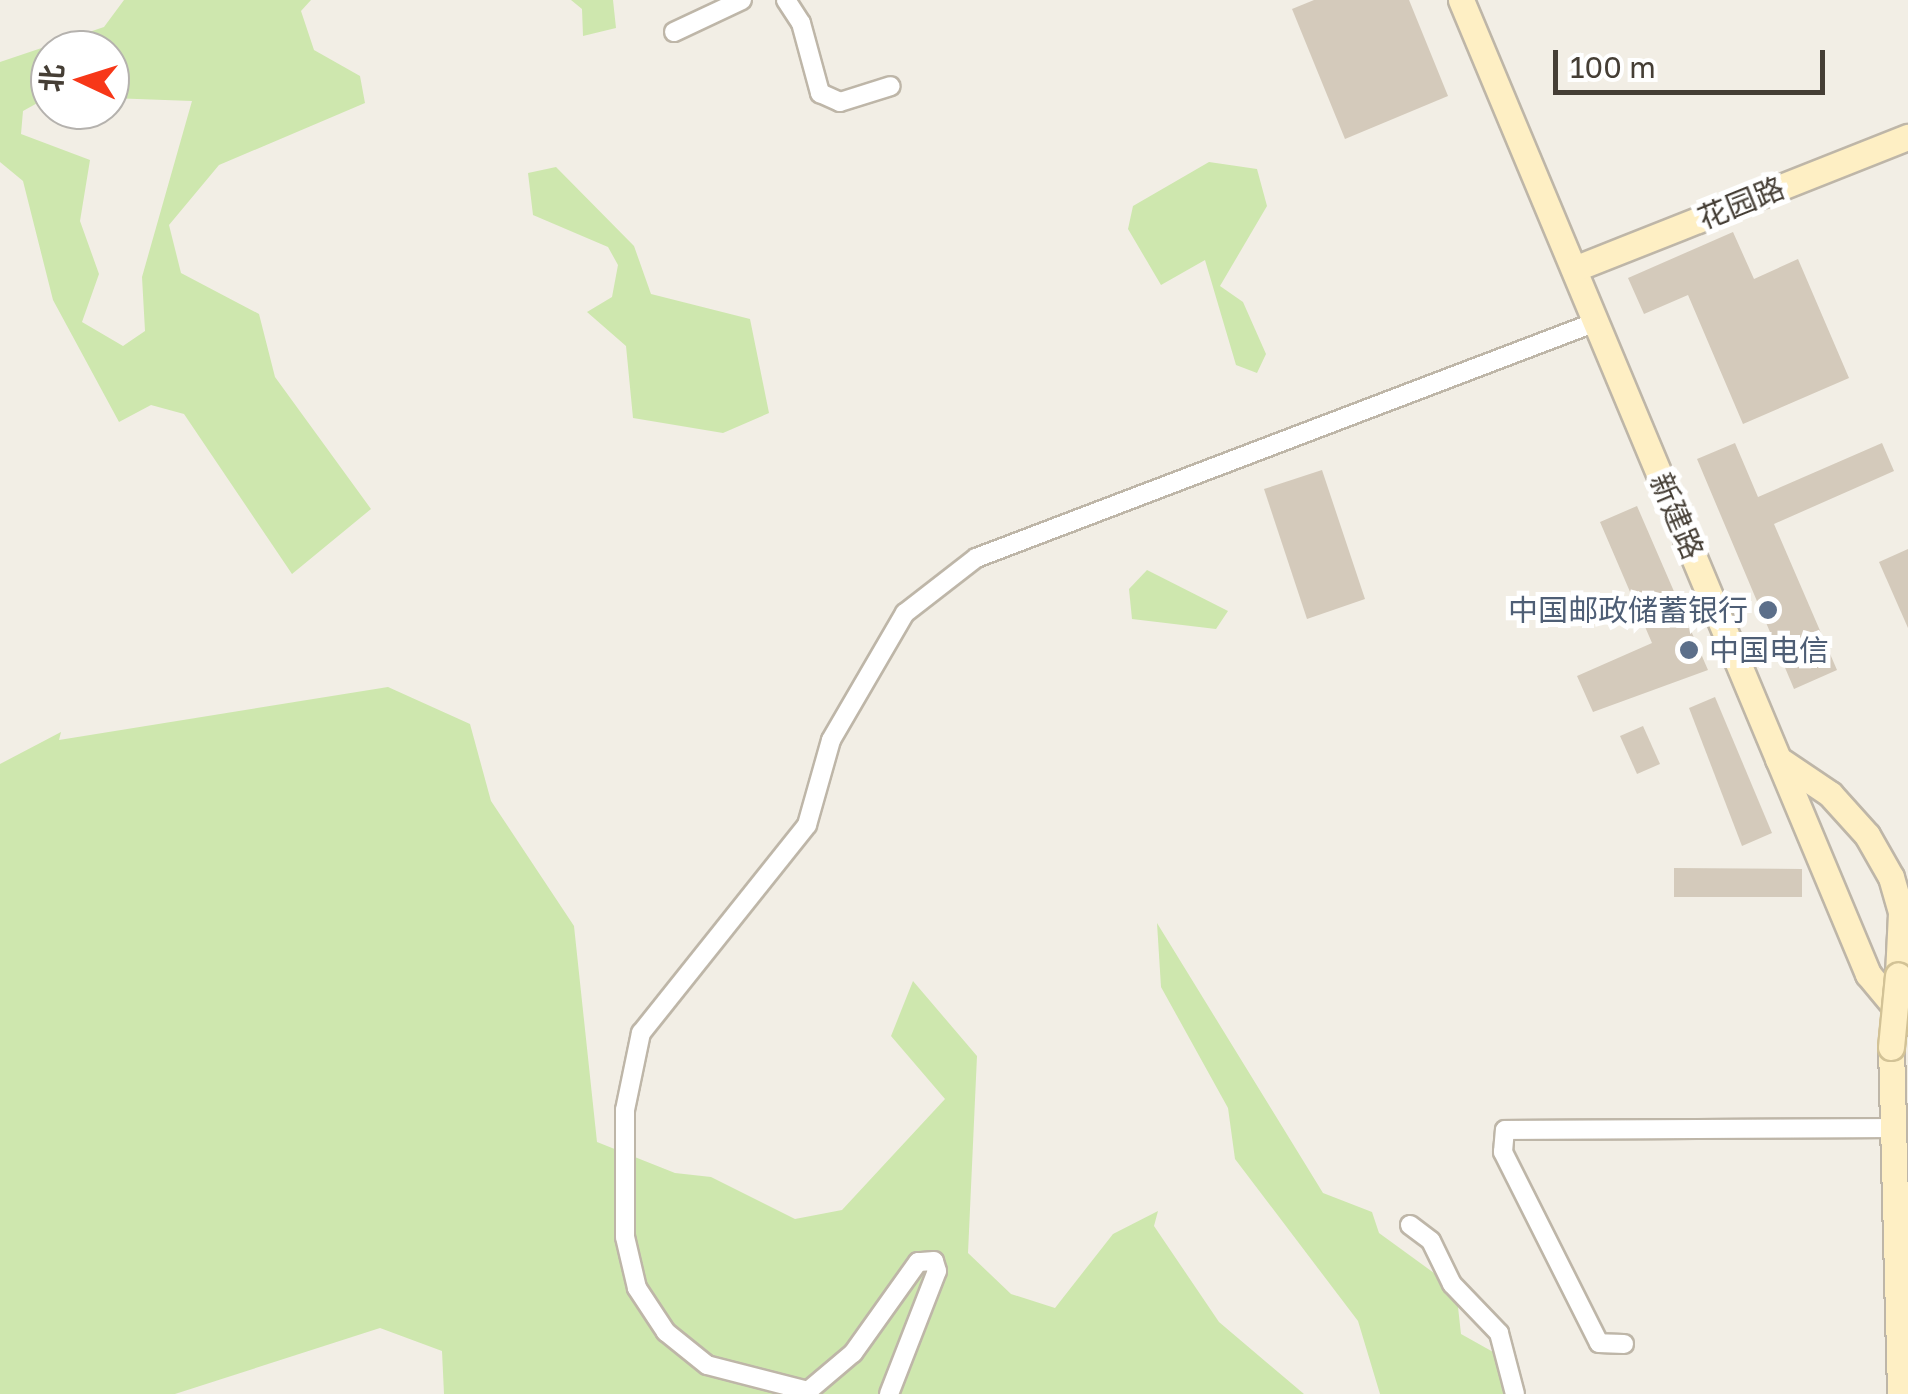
<!DOCTYPE html>
<meta charset="utf-8">
<style>
body{margin:0}
#map{position:relative;width:1908px;height:1394px;overflow:hidden;background:#f2eee5;font-family:"Golos Text","Noto Sans SC",sans-serif}
div>[style]{position:absolute}
[style*='--x']{left:calc(var(--x)*1px);top:calc(var(--y)*1px);width:calc(var(--w)*1px);rotate:calc(var(--a)*1deg)}
.green>*{inset:0;background:#cee7ae}
.building>*{inset:0;background:#d4cabb}
.roads{filter:drop-shadow(2px 0 #beb6a8) drop-shadow(-2px 0 #beb6a8) drop-shadow(0 2px #beb6a8) drop-shadow(0 -2px #beb6a8)}
.street>*{height:18px;margin:-9px;padding:0 9px;transform-origin:9px;border-radius:9px;background:#fff}
.secondary>*{height:25px;margin:-12.5px;padding:0 12.5px;transform-origin:12.5px;border-radius:12.5px;background:#feefc4}
.bridges{filter:drop-shadow(2px 0 #d2c296) drop-shadow(-2px 0 #d2c296) drop-shadow(0 2px #d2c296) drop-shadow(0 -2px #d2c296)}
.secondary-bridge>*{height:25px;margin:-12.5px;padding:0 12.5px;transform-origin:12.5px;border-radius:12.5px;background:#feefc4}
.dots>*{width:28px;height:28px;translate:-50% -50%;box-sizing:border-box;border:5px solid #fff;border-radius:50%}
span{translate:-50% -50%;white-space:nowrap;text-align:center;line-height:1.15;-webkit-text-stroke:10px #fff;paint-order:stroke}
.street-label{font-size:30px;color:#453e35}
.service-label{font-size:30px;color:#4e5e75}
.right{translate:-100% -50%;text-align:right}
.left{translate:0 -50%;text-align:left}
.north{position:absolute;left:30px;top:30px;width:100px;height:100px;box-sizing:border-box;background:#fff;border:2px solid #b5b2ae;border-radius:50%;rotate:274deg;font-size:28px;font-weight:700;line-height:40px;text-align:center;color:#453e35}
.north::after{content:'';display:block;margin:auto;width:35px;height:45px;background:#f73718;clip-path:polygon(50% 0,100% 100%,50% 72%,0 100%)}
.scale{position:absolute;left:1553px;top:50px;width:272px;height:45px;box-sizing:border-box;border:5px solid #453e35;border-top:0;padding-left:12px;font-size:30px;line-height:35px;white-space:nowrap;color:#453e35;-webkit-text-stroke:8px #fff;paint-order:stroke}
</style>
<div id="map">
<div class="green">
<div style="clip-path:polygon(evenodd,124px 0,311px 0,301px 11px,314px 50px,360px 76px,365px 103px,219px 165px,169px 225px,181px 273px,259px 314px,275px 377px,371px 509px,292px 574px,184px 414px,151px 405px,119px 422px,53px 300px,23px 181px,0 162px,0 62px,104px 27px,124px 0,50px 50px,110px 50px,110px 98px,192px 101px,142px 277px,145px 331px,123px 346px,82px 322px,99px 274px,80px 221px,90px 160px,21px 134px,23px 111px,50px 96px,50px 50px)"></div>
<div style="clip-path:polygon(571px 0,613px 0,616px 28px,583px 36px,582px 9px)"></div>
<div style="clip-path:polygon(1209px 162px,1257px 169px,1267px 206px,1220px 286px,1243px 302px,1266px 354px,1257px 373px,1236px 365px,1205px 260px,1161px 285px,1128px 229px,1133px 206px)"></div>
<div style="clip-path:polygon(556px 167px,634px 246px,651px 294px,750px 319px,769px 413px,723px 433px,633px 418px,626px 346px,587px 312px,612px 297px,618px 265px,608px 247px,533px 215px,528px 173px)"></div>
<div style="clip-path:polygon(1147px 570px,1228px 611px,1216px 629px,1132px 619px,1129px 589px)"></div>
<div style="clip-path:polygon(388px 687px,470px 724px,491px 801px,574px 926px,597px 1142px,675px 1173px,711px 1177px,795px 1219px,842px 1210px,945px 1099px,891px 1036px,913px 981px,977px 1056px,968px 1253px,1011px 1294px,1055px 1308px,1113px 1234px,1158px 1211px,1154px 1226px,1219px 1322px,1304px 1394px,444px 1394px,442px 1351px,380px 1328px,175px 1394px,0 1394px,0 764px,61px 732px,59px 740px)"></div>
<div style="clip-path:polygon(1157px 923px,1323px 1193px,1372px 1212px,1379px 1233px,1456px 1289px,1461px 1334px,1511px 1362px,1521px 1394px,1380px 1394px,1358px 1321px,1235px 1159px,1228px 1108px,1161px 987px)"></div>
</div>
<div class="building">
<div style="clip-path:polygon(1314px 0,1409px 0,1448px 96px,1345px 139px,1292px 9px)"></div>
<div style="clip-path:polygon(1733px 232px,1754px 279px,1798px 259px,1849px 378px,1743px 424px,1688px 295px,1644px 314px,1628px 278px)"></div>
<div style="clip-path:polygon(1735px 443px,1758px 497px,1882px 443px,1894px 471px,1774px 524px,1837px 670px,1794px 689px,1697px 459px)"></div>
<div style="clip-path:polygon(1322px 470px,1365px 599px,1307px 619px,1264px 489px)"></div>
<div style="clip-path:polygon(1637px 506px,1708px 670px,1593px 712px,1577px 676px,1652px 643px,1600px 522px)"></div>
<div style="clip-path:polygon(1908px 549px,1908px 628px,1879px 562px)"></div>
<div style="clip-path:polygon(1715px 697px,1772px 833px,1742px 846px,1689px 708px)"></div>
<div style="clip-path:polygon(1643px 726px,1660px 764px,1637px 774px,1620px 736px)"></div>
<div style="clip-path:polygon(1674px 868px,1802px 869px,1802px 897px,1674px 897px)"></div>
</div>
<div class="roads">
<div class="street">
<div style="--x:786;--y:0;--w:27;--a:57"></div>
<div style="--x:801;--y:23;--w:73;--a:74.8"></div>
<div style="--x:820;--y:93;--w:22;--a:24"></div>
<div style="--x:840;--y:102;--w:53;--a:-17.4"></div>
<div style="--x:674;--y:32;--w:75;--a:-25.2"></div>
<div style="--x:1410;--y:1225;--w:26;--a:37"></div>
<div style="--x:1431;--y:1241;--w:48;--a:64"></div>
<div style="--x:1452;--y:1284;--w:68;--a:46.2"></div>
<div style="--x:1499;--y:1333;--w:63;--a:75.3"></div>
<div style="--x:1624;--y:1344;--w:25;--a:-178"></div>
<div style="--x:1599;--y:1343;--w:214;--a:-116.7"></div>
<div style="--x:1503;--y:1152;--w:22;--a:-85"></div>
<div style="--x:1505;--y:1130;--w:384;--a:-0.3"></div>
<div style="--x:889;--y:1394;--w:132;--a:-68.7"></div>
<div style="--x:937;--y:1271;--w:10;--a:-107"></div>
<div style="--x:934;--y:1261;--w:16;--a:176"></div>
<div style="--x:918;--y:1262;--w:112;--a:125.5"></div>
<div style="--x:853;--y:1353;--w:59;--a:139.8"></div>
<div style="--x:808;--y:1391;--w:104;--a:-165.6"></div>
<div style="--x:707;--y:1365;--w:53;--a:-141.2"></div>
<div style="--x:666;--y:1332;--w:53;--a:-123.4"></div>
<div style="--x:637;--y:1288;--w:52;--a:-103.2"></div>
<div style="--x:625;--y:1237;--w:127;--a:-90"></div>
<div style="--x:625;--y:1110;--w:79;--a:-78.3"></div>
<div style="--x:641;--y:1033;--w:266;--a:-51.4"></div>
<div style="--x:807;--y:825;--w:88;--a:-74.2"></div>
<div style="--x:831;--y:740;--w:147;--a:-59.8"></div>
<div style="--x:905;--y:613;--w:90;--a:-37.8"></div>
<div style="--x:976;--y:558;--w:663;--a:-20.84"></div>
</div>
<div class="secondary">
<div style="--x:1461;--y:0;--w:1056;--a:67.32"></div>
<div style="--x:1868;--y:974;--w:62;--a:50.2"></div>
<div style="--x:1574;--y:269;--w:359;--a:-21.6"></div>
<div style="--x:1778;--y:759;--w:63;--a:33.9"></div>
<div style="--x:1830;--y:794;--w:55;--a:47.9"></div>
<div style="--x:1867;--y:835;--w:48;--a:60.3"></div>
<div style="--x:1891;--y:877;--w:37;--a:74"></div>
<div style="--x:1901;--y:913;--w:62;--a:92.8"></div>
<div style="--x:1891;--y:1047;--w:347;--a:88.5"></div>
</div>
</div>
<div class="bridges">
<div class="secondary-bridge">
<div style="--x:1891;--y:1047;--w:72;--a:-84.4"></div>
</div>
</div>
<div class="dots">
<div style="left:1768px;top:610px;background:#5c6f8a"></div>
<div style="left:1689px;top:650px;background:#5c6f8a"></div>
</div>
<div class="street-label">
<span style="left:1741px;top:203px;rotate:-22deg">花园路</span>
<span style="left:1677px;top:516px;rotate:67deg">新建路</span>
</div>
<div class="service-label">
<span class="right" style="left:1748px;top:610px">中国邮政储蓄银行</span>
<span class="left" style="left:1709px;top:650px">中国电信</span>
</div>
<div class="north">北</div>
<div class="scale">100 m</div>
</div>
